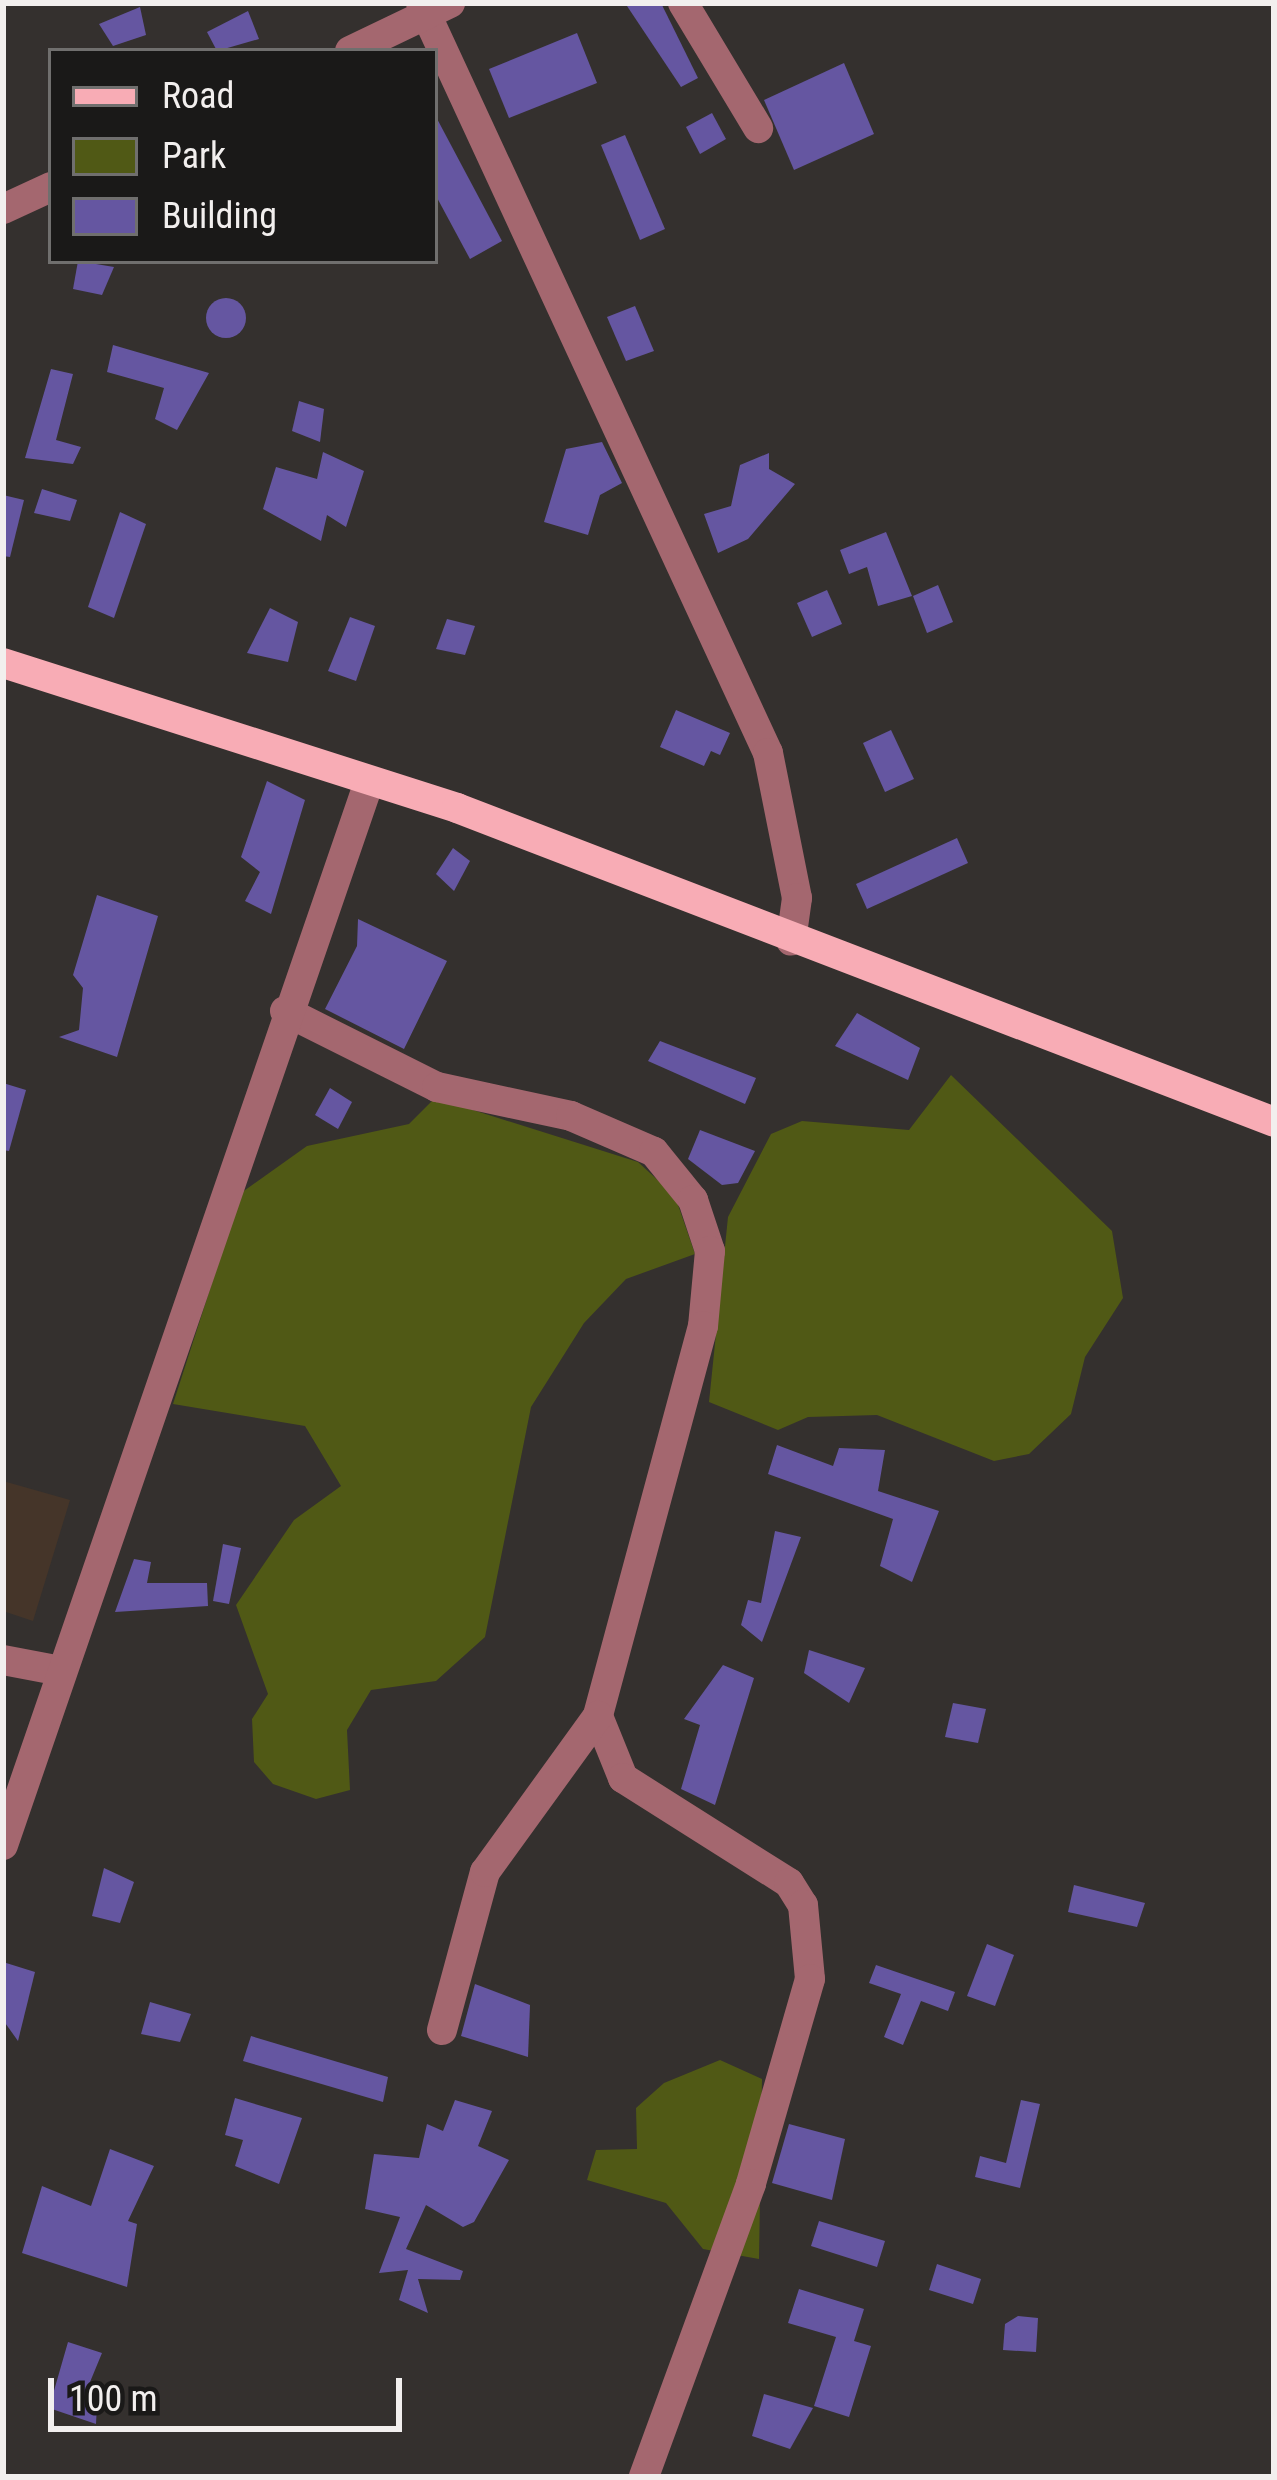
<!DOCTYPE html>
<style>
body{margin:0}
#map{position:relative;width:1277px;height:2480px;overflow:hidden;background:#34302e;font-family:"Roboto Condensed",sans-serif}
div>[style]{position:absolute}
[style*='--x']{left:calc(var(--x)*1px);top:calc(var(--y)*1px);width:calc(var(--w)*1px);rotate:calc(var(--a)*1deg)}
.education>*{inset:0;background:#453529}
.green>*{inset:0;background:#505915}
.building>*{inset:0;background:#6556a1}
.round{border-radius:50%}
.minor>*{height:30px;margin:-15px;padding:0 15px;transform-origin:15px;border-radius:15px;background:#a4676f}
.major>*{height:30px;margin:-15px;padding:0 15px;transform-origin:15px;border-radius:15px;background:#f8acb5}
span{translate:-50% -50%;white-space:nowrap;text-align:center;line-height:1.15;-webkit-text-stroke:9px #1a1918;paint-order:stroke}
.frame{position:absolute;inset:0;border:6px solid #f2efee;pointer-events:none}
.legend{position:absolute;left:48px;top:48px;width:390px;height:216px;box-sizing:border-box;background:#1a1918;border:3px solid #706f6e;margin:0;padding:15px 21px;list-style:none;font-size:36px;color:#f2efee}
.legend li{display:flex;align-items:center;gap:24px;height:60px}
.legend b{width:60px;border:3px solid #706f6e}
.scale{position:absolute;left:48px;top:2378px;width:354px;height:54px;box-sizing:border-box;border:6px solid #f2efee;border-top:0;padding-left:15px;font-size:36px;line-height:42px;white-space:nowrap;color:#f2efee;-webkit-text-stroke:9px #1a1918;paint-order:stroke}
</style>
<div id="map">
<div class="education">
<div style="clip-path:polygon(3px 1481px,70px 1500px,33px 1621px,3px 1611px)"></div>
</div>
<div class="green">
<div style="clip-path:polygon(951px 1075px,1112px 1231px,1123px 1298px,1085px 1357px,1071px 1414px,1029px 1454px,994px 1461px,877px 1415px,808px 1417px,778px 1430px,709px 1402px,728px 1217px,771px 1134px,802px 1121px,909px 1130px)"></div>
<div style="clip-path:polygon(435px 1098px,638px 1162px,675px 1196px,695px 1254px,626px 1279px,584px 1323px,531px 1407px,485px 1637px,436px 1681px,371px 1690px,347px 1730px,350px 1790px,316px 1799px,273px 1784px,254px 1762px,252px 1719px,268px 1694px,236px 1605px,294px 1520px,341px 1486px,305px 1426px,173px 1404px,241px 1193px,307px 1146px,409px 1124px)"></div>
<div style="clip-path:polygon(720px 2060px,762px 2079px,759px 2259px,703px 2249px,666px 2203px,587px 2180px,596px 2150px,637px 2149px,636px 2108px,664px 2083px)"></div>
</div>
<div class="building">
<div style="clip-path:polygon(625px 3px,661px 3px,698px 78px,681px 87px)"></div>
<div style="clip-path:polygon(140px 7px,146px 35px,113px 46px,99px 24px)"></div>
<div style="clip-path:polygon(248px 11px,259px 39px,217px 51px,207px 32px)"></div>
<div style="clip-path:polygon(577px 33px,597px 83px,509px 118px,489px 69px)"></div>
<div style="clip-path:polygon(844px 63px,874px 134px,794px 170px,764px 100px)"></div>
<div style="clip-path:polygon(712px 113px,726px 139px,700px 154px,686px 127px)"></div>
<div style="clip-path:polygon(435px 115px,502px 241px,470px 259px,435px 194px)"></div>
<div style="clip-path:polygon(625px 135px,665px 229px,640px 240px,601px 145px)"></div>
<div style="clip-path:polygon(78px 261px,114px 267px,102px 295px,73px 289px)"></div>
<div class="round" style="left:206px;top:298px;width:40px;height:40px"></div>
<div style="clip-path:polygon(635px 306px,654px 351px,626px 361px,607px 317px)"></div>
<div style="clip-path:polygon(113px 345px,209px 373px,177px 430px,155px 419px,164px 388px,107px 372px)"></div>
<div style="clip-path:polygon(51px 369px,73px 374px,56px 440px,81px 447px,73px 464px,25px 458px)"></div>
<div style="clip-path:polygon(299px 401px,324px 409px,320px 442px,292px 431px)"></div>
<div style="clip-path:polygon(602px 442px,622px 483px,600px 495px,588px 535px,544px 522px,566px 449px)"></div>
<div style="clip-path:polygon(323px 452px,364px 471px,346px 527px,327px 515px,321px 541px,263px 509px,276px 467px,317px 479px)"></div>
<div style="clip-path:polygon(769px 453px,769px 469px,795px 484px,748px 539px,718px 553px,704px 514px,731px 506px,740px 465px)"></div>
<div style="clip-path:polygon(42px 489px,77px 500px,70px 521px,34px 513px)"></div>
<div style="clip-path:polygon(3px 495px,24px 500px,10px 557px,3px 556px)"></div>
<div style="clip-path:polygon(120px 512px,146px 524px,114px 618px,88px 607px)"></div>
<div style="clip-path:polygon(886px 532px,912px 596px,878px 606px,867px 567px,849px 574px,840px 550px)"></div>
<div style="clip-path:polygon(938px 585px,953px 622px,927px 633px,913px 596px)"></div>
<div style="clip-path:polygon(827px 590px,842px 624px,812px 637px,797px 603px)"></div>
<div style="clip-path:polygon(270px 608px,298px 622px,288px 662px,247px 653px)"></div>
<div style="clip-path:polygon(350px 617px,375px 626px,356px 681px,328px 671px)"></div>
<div style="clip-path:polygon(447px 619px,475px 626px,465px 655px,436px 649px)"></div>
<div style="clip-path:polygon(676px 710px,730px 733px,720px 755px,711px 751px,704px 766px,660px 747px)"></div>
<div style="clip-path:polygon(891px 730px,914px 779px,885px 792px,863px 743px)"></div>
<div style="clip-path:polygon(267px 781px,305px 800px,271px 914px,245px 901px,260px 872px,241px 857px)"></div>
<div style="clip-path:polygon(957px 838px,968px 863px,867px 909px,856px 884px)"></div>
<div style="clip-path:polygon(453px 848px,470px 861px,454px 891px,436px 874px)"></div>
<div style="clip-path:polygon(97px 895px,158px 916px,117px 1057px,59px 1037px,79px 1030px,83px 988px,73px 975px)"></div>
<div style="clip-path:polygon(358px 919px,447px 961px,404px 1049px,325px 1009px,357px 946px)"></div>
<div style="clip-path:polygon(857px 1013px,920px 1048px,908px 1080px,835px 1046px)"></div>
<div style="clip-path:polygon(660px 1041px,756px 1078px,745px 1104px,648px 1061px)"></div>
<div style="clip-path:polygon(3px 1083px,26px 1090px,9px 1151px,3px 1150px)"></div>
<div style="clip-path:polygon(330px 1088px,352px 1102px,338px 1129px,315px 1115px)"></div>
<div style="clip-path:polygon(700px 1130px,755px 1151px,738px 1183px,722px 1185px,688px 1159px)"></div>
<div style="clip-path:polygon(777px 1445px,833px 1466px,839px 1448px,885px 1450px,878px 1491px,939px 1511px,912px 1582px,880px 1566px,893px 1519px,768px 1474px)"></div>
<div style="clip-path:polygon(775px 1531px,801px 1537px,762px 1642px,741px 1625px,748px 1600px,761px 1603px)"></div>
<div style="clip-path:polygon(223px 1544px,241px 1548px,229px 1604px,213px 1601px)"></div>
<div style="clip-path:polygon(134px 1559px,151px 1562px,147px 1583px,207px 1583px,208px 1606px,115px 1612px)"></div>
<div style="clip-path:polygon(809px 1650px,865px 1668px,849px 1703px,804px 1673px)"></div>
<div style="clip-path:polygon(723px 1665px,754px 1678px,715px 1805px,681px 1789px,700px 1725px,684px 1719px)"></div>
<div style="clip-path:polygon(953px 1703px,986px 1709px,978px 1743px,945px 1737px)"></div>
<div style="clip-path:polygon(104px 1868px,134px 1882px,120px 1923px,92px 1916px)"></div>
<div style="clip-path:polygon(1074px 1885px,1145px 1903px,1137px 1927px,1068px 1912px)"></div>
<div style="clip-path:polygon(987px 1944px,1014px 1955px,995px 2006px,967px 1996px)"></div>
<div style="clip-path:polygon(3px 1962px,35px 1972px,18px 2041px,3px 2020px)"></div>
<div style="clip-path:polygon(876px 1965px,955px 1992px,948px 2011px,921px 2001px,903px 2045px,884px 2037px,901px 1994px,869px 1983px)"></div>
<div style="clip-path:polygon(475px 1984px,530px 2005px,528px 2057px,461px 2036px)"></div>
<div style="clip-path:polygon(150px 2002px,191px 2014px,180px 2042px,141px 2034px)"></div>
<div style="clip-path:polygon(251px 2036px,388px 2077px,383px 2102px,243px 2061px)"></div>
<div style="clip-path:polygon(235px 2098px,302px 2118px,279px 2184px,235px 2166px,243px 2140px,225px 2135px)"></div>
<div style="clip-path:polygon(455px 2100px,492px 2111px,478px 2146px,509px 2160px,474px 2222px,463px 2227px,426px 2205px,406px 2249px,463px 2271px,460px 2280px,418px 2279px,428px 2313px,399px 2300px,408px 2270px,379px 2273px,400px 2217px,365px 2209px,374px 2154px,419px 2158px,427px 2124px,443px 2131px)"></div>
<div style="clip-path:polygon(1021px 2100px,1040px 2104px,1020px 2188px,975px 2177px,980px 2156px,1006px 2163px)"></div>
<div style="clip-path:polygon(789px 2124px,845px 2139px,832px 2200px,772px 2183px)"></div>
<div style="clip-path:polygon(110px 2149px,154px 2166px,128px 2221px,137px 2224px,127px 2287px,22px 2253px,42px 2186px,91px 2206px)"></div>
<div style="clip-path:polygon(819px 2221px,885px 2241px,877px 2267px,811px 2246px)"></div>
<div style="clip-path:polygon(937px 2264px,981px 2279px,973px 2304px,929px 2290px)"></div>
<div style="clip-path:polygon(799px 2289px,864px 2309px,854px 2341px,871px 2346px,849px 2417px,814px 2406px,836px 2337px,788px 2323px)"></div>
<div style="clip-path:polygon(1018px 2316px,1038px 2318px,1036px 2352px,1003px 2350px,1005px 2324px)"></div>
<div style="clip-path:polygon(68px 2342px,102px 2353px,83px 2399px,97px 2405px,96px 2424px,49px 2408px)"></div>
<div style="clip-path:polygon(764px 2394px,813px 2408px,790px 2449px,752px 2436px)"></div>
</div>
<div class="minor">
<div style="--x:421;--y:3;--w:826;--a:65.17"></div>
<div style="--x:768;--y:753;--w:148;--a:78.7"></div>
<div style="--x:797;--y:898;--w:43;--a:97.9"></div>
<div style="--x:683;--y:3;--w:146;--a:59"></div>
<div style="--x:350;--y:51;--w:111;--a:-25.6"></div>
<div style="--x:3;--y:209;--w:53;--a:-24.6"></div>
<div style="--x:285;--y:1011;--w:170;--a:26.6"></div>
<div style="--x:437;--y:1087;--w:137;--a:12.2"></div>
<div style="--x:571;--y:1116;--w:90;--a:23.4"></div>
<div style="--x:654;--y:1152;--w:62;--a:50.9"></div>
<div style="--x:693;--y:1200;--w:54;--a:71.6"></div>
<div style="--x:710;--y:1251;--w:75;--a:95.3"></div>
<div style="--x:703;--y:1326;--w:404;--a:105.1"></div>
<div style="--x:598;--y:1716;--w:67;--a:68"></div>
<div style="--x:623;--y:1778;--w:196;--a:32.3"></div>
<div style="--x:789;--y:1883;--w:26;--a:58"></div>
<div style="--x:803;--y:1905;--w:74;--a:84.6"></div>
<div style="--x:810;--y:1979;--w:213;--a:106.1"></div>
<div style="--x:751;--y:2184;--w:312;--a:110.1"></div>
<div style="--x:3;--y:1660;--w:59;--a:10.7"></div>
<div style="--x:3;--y:1845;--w:1124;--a:-71"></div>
<div style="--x:442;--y:2030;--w:164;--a:-74.8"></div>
<div style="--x:485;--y:1872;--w:193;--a:-54.1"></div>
</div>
<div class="major">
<div style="--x:3;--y:663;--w:477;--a:17.7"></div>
<div style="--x:457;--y:808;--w:875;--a:21.02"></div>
</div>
<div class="frame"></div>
<ul class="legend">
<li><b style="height:15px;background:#f8acb5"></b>Road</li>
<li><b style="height:33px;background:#505915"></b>Park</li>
<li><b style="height:33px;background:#6556a1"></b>Building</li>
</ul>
<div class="scale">100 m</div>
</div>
